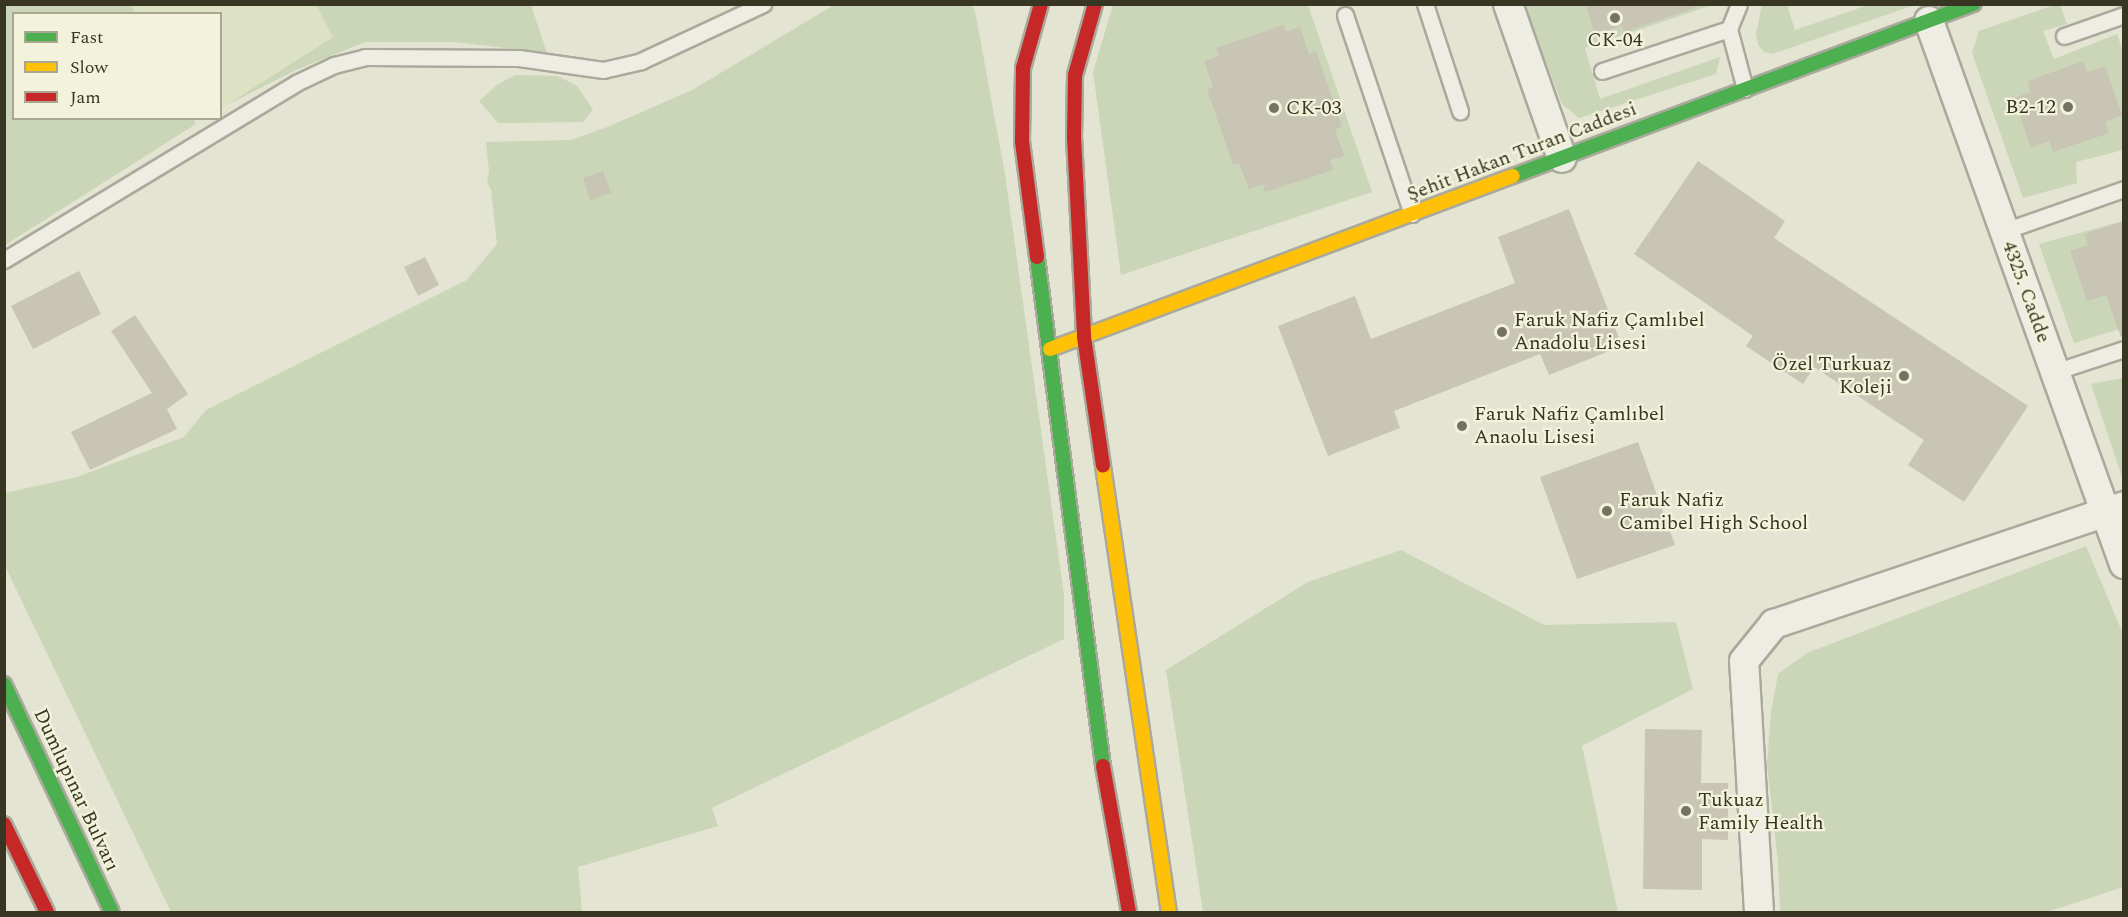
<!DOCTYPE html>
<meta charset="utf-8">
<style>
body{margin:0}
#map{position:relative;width:2128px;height:917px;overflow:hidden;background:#e4e4d3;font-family:Spectral,serif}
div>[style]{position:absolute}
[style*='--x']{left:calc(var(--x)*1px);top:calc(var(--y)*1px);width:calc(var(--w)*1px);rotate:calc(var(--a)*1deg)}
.farmland>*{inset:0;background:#dee2c5}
.green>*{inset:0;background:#cbd5b7}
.building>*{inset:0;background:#c8c5b4}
.roads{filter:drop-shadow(2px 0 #aaa99b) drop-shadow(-2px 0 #aaa99b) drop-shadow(0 2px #aaa99b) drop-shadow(0 -2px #aaa99b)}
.lane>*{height:15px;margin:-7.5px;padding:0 7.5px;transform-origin:7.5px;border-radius:7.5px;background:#edede3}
.street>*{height:28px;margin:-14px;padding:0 14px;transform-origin:14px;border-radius:14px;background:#edede3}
.fast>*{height:14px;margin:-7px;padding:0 7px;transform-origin:7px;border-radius:7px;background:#4caf50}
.slow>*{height:14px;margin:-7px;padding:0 7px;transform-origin:7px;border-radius:7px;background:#ffc107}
.jam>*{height:14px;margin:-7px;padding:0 7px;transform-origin:7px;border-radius:7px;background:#c62828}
.dots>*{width:16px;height:16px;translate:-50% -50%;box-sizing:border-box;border:3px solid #f3f3db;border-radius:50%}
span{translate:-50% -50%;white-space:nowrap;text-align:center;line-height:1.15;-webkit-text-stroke:4.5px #f3f3db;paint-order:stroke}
.poi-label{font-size:20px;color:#393523}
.right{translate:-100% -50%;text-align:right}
.left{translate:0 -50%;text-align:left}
.street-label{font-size:20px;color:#393523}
.frame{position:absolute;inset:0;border:6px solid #393523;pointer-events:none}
.legend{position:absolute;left:12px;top:12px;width:210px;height:108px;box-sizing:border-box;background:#f3f3db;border:2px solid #a9a791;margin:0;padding:8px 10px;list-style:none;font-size:18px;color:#393523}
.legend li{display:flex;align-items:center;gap:12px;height:30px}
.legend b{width:30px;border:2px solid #a9a791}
</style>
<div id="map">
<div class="farmland">
<div style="clip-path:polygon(131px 5px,316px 5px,333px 37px,221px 109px,220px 14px,135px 13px)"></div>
</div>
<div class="green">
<div style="clip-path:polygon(5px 4px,131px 5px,135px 13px,14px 14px,14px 118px,193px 118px,196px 124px,5px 245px)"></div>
<div style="clip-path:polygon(971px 4px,975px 11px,1005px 174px,1064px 595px,1064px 639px,712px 808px,718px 826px,578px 867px,582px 912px,171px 912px,5px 566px,5px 493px,77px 477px,184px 437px,206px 410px,467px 280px,497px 244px,491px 190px,487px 182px,489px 171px,486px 142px,571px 140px,610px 126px,692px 90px,834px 5px)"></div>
<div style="clip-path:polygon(316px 5px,531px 5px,547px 53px,454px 42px,365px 42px,296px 70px,225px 106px,333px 37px)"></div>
<div style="clip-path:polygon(1113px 5px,1308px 5px,1372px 192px,1121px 275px,1093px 72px)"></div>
<div style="clip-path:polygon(1524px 5px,1712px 5px,1585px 48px,1600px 99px,1720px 57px,1716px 74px,1579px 118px,1562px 104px)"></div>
<div style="clip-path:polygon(1762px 5px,1787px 5px,1795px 30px,1868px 5px,1915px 5px,1772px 54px,1764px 52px,1758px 45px,1756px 34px)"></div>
<div style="clip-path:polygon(2054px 5px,2060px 5px,2067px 24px,2043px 31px,2054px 59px,2117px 34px,2123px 52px,2123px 150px,2076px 162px,2077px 183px,2023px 198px,1972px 53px,1979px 31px)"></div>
<div style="clip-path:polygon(515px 75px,558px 76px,577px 86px,593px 110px,583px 122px,498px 123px,479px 101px,497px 85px)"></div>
<div style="clip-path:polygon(2123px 221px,2123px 328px,2074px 343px,2039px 244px)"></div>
<div style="clip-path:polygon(2123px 378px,2124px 480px,2123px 480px,2091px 384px)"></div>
<div style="clip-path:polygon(2086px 546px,2123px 634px,2123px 887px,2047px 912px,1780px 912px,1778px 862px,1767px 764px,1771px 712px,1778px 674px,1807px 653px)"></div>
<div style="clip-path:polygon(1401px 550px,1544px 625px,1676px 622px,1693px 689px,1582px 746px,1618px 912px,1203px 912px,1166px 670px,1308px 582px)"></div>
</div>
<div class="building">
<div style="clip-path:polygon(1586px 4px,1694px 4px,1695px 8px,1624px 32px,1622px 26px,1595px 35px)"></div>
<div style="clip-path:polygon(1283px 25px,1286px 32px,1300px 27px,1309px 54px,1316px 51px,1342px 127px,1335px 129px,1344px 156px,1330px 160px,1333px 170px,1265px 192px,1263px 184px,1249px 189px,1239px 163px,1233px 165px,1207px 89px,1213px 87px,1204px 61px,1219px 56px,1216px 48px)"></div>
<div style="clip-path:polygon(2083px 61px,2087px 72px,2105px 66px,2122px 115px,2105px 122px,2109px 133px,2053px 152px,2049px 141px,2031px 148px,2014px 98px,2031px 92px,2028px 81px)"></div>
<div style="clip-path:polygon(1698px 161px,1785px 221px,1774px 238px,2028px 406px,1964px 502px,1908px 465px,1924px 440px,1814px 367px,1803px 384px,1746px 346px,1753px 336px,1634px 254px)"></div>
<div style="clip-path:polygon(603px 171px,611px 193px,590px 200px,583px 178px)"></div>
<div style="clip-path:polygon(1569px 209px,1622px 346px,1549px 375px,1540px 354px,1394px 411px,1400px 428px,1328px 456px,1278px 326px,1355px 296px,1371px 339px,1515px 283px,1498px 237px)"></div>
<div style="clip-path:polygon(2124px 221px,2124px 337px,2121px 337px,2106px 295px,2087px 301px,2070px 251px,2088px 245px,2085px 234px)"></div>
<div style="clip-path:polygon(425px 257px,439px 285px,418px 296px,404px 267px)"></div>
<div style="clip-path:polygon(79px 271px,101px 314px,33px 349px,11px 306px)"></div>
<div style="clip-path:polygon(135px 315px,188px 394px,167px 409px,177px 429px,90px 470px,71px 432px,152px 393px,111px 331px)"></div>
<div style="clip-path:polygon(1638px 442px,1675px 545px,1577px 579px,1540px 477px)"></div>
<div style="clip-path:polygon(1645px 729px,1702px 730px,1701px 783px,1728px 783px,1728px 840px,1702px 839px,1702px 890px,1643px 889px)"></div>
</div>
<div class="roads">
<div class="lane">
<div style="--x:1425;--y:4;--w:113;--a:71.9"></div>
<div style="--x:1345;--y:15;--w:210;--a:71.4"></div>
<div style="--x:1729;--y:29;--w:62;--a:75.1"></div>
<div style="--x:2064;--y:36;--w:64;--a:-19.3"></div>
<div style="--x:1602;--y:71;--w:134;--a:-18.3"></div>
<div style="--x:1729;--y:29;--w:27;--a:-68"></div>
<div style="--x:2004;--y:231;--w:127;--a:-19.3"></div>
<div style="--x:4;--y:260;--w:341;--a:-31.2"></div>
<div style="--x:296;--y:83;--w:42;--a:-25.3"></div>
<div style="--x:334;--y:65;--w:32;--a:-14"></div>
<div style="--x:365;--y:57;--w:154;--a:0.4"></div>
<div style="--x:519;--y:58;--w:85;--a:8.1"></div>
<div style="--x:603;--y:70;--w:39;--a:-13"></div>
<div style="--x:641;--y:61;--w:135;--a:-25"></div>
<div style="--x:2054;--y:372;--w:74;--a:-18.2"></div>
</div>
<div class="street">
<div style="--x:1508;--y:4;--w:163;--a:70.7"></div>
<div style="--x:1929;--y:21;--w:577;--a:70.25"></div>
<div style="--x:1759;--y:912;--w:251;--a:-93.4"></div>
<div style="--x:1744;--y:661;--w:48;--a:-51"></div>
<div style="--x:1774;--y:624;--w:369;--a:-18.6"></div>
</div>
<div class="fast">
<div style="--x:1513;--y:176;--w:492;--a:-20.5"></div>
<div style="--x:1037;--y:257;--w:513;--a:82.61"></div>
<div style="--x:4;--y:684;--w:252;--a:64.7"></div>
</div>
<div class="slow">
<div style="--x:1050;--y:349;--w:494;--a:-20.5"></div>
<div style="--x:1103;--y:466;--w:451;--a:81.6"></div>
</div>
<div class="jam">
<div style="--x:1095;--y:4;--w:74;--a:105.7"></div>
<div style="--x:1075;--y:75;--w:62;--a:90.9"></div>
<div style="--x:1074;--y:137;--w:200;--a:87.1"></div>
<div style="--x:1084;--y:337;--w:130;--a:81.6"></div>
<div style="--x:1037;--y:257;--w:117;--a:-97.4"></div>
<div style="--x:1022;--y:141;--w:73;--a:-89.2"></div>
<div style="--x:1023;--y:68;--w:66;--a:-74.3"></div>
<div style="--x:1103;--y:766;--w:148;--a:79.9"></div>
<div style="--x:4;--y:824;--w:98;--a:64"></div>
</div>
</div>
<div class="dots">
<div style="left:1615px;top:18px;background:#757261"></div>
<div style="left:2068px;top:107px;background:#757261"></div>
<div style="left:1274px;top:108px;background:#757261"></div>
<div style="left:1502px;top:332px;background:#757261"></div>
<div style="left:1904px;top:376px;background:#757261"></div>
<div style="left:1462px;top:426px;background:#757261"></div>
<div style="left:1607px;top:511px;background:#757261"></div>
<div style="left:1686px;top:811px;background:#757261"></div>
</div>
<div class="poi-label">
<span style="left:1615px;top:40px">CK-04</span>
<span class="right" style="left:2056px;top:107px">B2-12</span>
<span class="left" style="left:1286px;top:108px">CK-03</span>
<span class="left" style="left:1514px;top:332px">Faruk Nafiz Çamlıbel<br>Anadolu Lisesi</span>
<span class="right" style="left:1892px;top:376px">Özel Turkuaz<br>Koleji</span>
<span class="left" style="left:1474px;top:426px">Faruk Nafiz Çamlıbel<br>Anaolu Lisesi</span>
<span class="left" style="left:1619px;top:512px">Faruk Nafiz<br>Camibel High School</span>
<span class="left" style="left:1698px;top:812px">Tukuaz<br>Family Health</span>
</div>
<div class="street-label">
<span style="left:1522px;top:152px;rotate:-21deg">Şehit Hakan Turan Caddesi</span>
<span style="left:2026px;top:292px;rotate:70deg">4325. Cadde</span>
<span style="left:76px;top:790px;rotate:65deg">Dumlupınar Bulvarı</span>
</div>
<div class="frame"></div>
<ul class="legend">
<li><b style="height:8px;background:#4caf50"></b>Fast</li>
<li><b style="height:8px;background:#ffc107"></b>Slow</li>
<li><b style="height:8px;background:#c62828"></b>Jam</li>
</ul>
</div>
